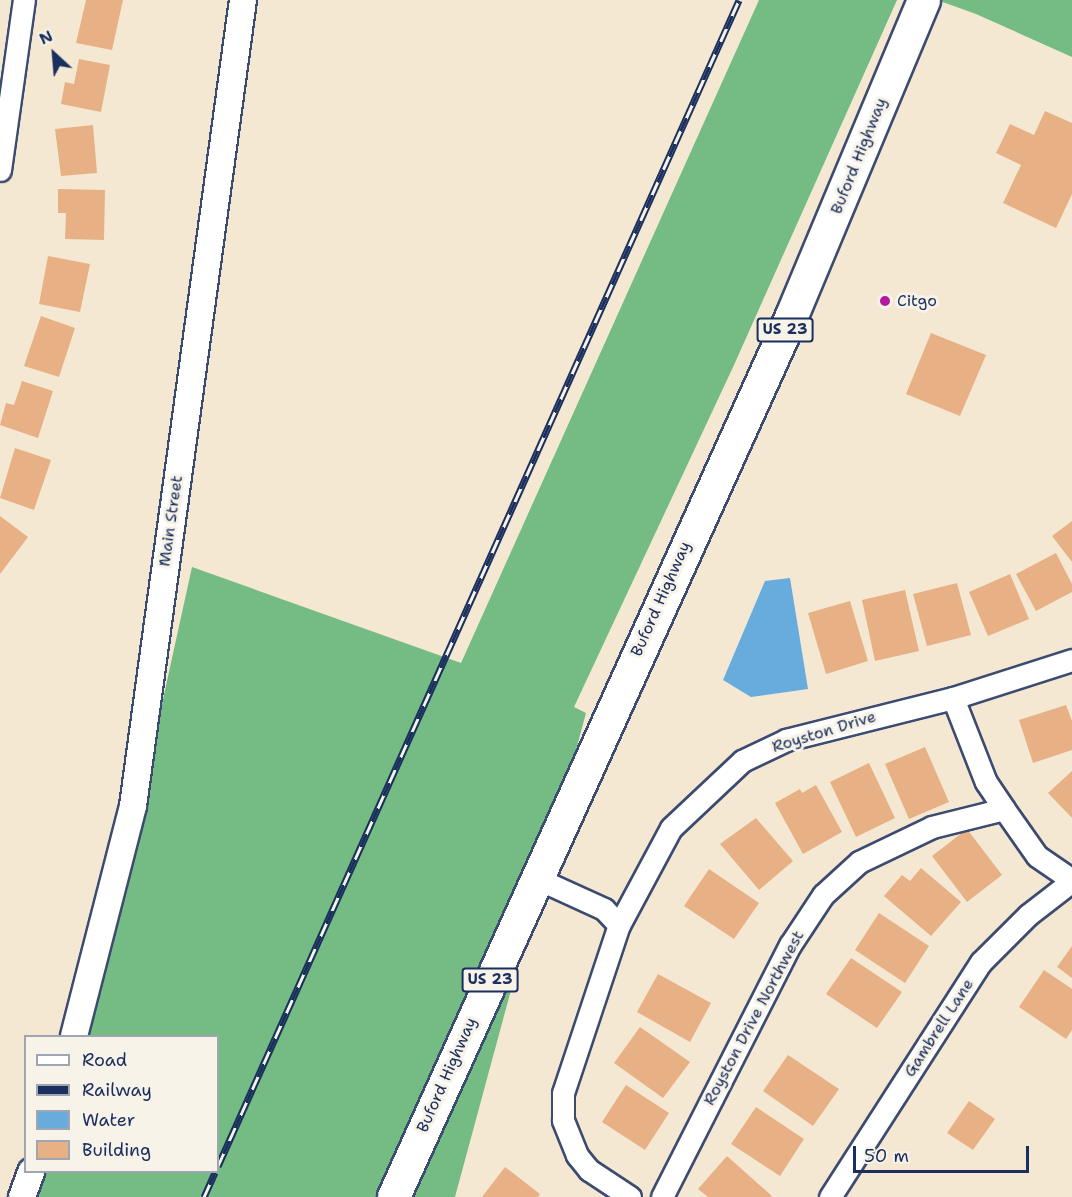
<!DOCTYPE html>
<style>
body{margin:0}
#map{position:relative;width:1072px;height:1197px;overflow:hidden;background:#f4e8d3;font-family:"Shantell Sans",sans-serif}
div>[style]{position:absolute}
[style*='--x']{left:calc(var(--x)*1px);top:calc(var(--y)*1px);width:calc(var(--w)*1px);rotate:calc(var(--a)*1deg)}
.forest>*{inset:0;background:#74bc83}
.water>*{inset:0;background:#67acdd}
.building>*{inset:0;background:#e7b185}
.roads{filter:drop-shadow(2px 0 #3c4b70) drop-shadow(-2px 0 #3c4b70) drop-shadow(0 2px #3c4b70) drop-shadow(0 -2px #3c4b70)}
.minor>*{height:21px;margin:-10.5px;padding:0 10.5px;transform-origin:10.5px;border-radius:10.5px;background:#fff}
.tertiary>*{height:26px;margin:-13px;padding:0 13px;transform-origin:13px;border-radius:13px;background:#fff}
.primary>*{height:32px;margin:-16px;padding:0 16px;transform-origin:16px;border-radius:16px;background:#fff}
.rail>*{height:7px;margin-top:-3.5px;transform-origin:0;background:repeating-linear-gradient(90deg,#f7f3e8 0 14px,#1b2f5e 0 28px);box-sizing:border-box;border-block:2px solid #1b2f5e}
.dots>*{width:16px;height:16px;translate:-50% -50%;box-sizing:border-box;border:3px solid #f7f3e8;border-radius:50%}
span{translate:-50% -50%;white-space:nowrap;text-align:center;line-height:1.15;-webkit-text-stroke:6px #f7f3e8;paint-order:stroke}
.shield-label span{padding:2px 4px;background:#f7f3e8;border:2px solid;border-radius:4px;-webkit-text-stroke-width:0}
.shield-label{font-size:15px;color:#1b2f5e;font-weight:700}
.street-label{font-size:16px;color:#1b2f5e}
.poi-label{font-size:16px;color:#1b2f5e}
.left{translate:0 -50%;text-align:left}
.legend{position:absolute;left:24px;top:1035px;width:195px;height:138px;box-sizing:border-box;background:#f7f3e8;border:2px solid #9fa5b1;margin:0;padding:8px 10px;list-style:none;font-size:18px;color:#1b2f5e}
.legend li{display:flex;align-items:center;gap:12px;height:30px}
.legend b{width:30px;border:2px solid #9fa5b1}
.north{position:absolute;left:24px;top:24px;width:60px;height:60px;-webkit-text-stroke:4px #f7f3e8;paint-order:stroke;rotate:334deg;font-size:16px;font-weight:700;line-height:24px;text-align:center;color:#1b2f5e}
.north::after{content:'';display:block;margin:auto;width:21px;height:27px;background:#1b2f5e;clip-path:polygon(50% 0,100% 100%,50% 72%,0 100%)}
.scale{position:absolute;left:853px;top:1146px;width:176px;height:27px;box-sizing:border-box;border:3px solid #1b2f5e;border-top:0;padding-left:8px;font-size:18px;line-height:21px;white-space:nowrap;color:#1b2f5e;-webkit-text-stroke:4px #f7f3e8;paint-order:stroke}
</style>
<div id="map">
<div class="forest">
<div style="clip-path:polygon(759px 0,897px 0,734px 365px,574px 707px,586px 713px,455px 1197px,20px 1197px,29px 1172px,218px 1172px,218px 1036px,73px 1036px,133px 836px,192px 567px,461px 663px)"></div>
<div style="clip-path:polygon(937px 0,1072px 0,1072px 57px,976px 14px)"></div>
</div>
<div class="water">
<div style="clip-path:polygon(790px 578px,808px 689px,751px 697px,723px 680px,765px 581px)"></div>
</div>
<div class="building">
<div style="clip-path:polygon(86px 0,123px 0,112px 50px,76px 43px)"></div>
<div style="clip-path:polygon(79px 59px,110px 65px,101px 112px,61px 104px,65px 82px,74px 84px)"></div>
<div style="clip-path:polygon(1045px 111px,1072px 123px,1072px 194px,1056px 228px,1003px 203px,1021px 165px,996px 153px,1010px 124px,1034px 135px)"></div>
<div style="clip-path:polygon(93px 125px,97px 173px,61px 176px,55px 129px)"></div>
<div style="clip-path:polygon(58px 189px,105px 190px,104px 240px,65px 239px,66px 213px,58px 213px)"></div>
<div style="clip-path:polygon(48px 256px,90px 264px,80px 312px,39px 304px)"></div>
<div style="clip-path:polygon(41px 316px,75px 328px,59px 377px,24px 366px)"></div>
<div style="clip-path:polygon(931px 333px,986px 355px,960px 416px,906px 394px)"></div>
<div style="clip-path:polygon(22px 381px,53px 391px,38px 438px,0 425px,6px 403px,14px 405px)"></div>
<div style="clip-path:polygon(15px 448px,51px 460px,34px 510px,0 498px)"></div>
<div style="clip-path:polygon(0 516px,28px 537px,0 574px)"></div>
<div style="clip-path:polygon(1072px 521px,1072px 562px,1052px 536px)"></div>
<div style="clip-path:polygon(1056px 553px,1072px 584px,1072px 592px,1036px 611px,1016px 574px)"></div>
<div style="clip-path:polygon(1010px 574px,1029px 619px,988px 636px,969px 592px)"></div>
<div style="clip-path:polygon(957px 583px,971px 635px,927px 646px,913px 594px)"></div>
<div style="clip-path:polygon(905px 590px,919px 651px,875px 661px,862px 600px)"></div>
<div style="clip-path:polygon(850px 601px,868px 661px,826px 674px,808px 613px)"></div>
<div style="clip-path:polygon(1066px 705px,1072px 721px,1072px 750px,1033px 763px,1019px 720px)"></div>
<div style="clip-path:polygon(925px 747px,949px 802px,909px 819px,885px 764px)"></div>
<div style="clip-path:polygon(869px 763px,895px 818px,856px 837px,830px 782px)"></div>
<div style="clip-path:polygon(1072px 771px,1072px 818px,1048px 793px)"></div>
<div style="clip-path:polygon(816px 785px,842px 832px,803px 854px,775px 803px,800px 789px,802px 793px)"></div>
<div style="clip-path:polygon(756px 818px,793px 861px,759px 890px,720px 844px)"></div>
<div style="clip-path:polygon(967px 829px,1002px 875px,967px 902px,932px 856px)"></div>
<div style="clip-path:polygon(921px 868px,961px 902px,931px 936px,884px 896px,902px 875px,910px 881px)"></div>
<div style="clip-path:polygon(709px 869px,759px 903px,734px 939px,684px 906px)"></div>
<div style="clip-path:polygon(879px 913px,929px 946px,905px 983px,855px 950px)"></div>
<div style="clip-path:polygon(1072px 946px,1072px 978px,1057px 967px)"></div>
<div style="clip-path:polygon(851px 958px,902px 992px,877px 1028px,826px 994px)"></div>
<div style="clip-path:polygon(1044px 970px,1072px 989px,1072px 1030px,1066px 1039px,1019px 1007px)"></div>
<div style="clip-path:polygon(658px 974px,711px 1003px,690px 1042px,637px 1012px)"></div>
<div style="clip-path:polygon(640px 1027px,690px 1062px,663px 1098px,614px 1063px)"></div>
<div style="clip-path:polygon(788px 1055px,839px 1089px,813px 1126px,763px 1091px)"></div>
<div style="clip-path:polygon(626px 1085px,669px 1113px,645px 1150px,602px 1122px)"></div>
<div style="clip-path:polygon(969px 1101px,995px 1119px,973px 1150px,947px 1133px)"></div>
<div style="clip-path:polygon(756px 1107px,804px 1139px,780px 1176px,731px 1144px)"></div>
<div style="clip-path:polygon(727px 1156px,772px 1196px,770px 1197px,708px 1197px,698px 1189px)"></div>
<div style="clip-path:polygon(505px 1167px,540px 1194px,538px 1197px,482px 1197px)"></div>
</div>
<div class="roads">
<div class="minor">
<div style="--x:0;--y:170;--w:172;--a:-82"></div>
<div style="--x:953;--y:698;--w:90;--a:68.6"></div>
<div style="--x:986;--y:782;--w:32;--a:56"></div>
<div style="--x:1004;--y:809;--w:57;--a:54.9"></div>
<div style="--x:1037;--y:856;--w:42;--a:34.4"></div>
<div style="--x:536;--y:878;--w:75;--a:24.5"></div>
<div style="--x:604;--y:909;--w:22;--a:47"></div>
<div style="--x:630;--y:1197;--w:49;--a:-146.6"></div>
<div style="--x:589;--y:1170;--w:19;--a:-129"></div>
<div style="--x:577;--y:1155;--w:38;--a:-112"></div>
<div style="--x:563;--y:1120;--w:27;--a:-90"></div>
<div style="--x:563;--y:1093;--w:177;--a:-71.6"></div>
<div style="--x:619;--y:925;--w:110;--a:-61.8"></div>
<div style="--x:671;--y:828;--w:98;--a:-43.3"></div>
<div style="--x:742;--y:761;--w:49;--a:-25.5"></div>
<div style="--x:786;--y:740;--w:172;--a:-14.1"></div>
<div style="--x:953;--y:698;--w:125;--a:-17.7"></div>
<div style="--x:662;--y:1197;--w:283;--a:-63.1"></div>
<div style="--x:790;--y:945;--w:60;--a:-56.6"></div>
<div style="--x:823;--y:895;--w:49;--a:-42.5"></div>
<div style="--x:859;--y:862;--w:81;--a:-25.6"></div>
<div style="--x:932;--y:827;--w:74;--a:-14"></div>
<div style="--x:830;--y:1197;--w:279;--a:-57.3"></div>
<div style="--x:981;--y:962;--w:66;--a:-45"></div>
<div style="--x:1028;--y:915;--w:56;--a:-37.7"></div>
</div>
<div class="tertiary">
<div style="--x:74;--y:1036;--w:237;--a:-75.6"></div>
<div style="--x:133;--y:806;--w:813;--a:-82.23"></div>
<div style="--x:22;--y:1197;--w:27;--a:-70"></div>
</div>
<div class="primary">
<div style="--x:394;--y:1197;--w:967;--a:-65.69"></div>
<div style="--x:792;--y:316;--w:342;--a:-67.3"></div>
</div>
</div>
<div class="rail">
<div style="--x:218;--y:1166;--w:1277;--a:-65.92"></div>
<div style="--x:204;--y:1197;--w:27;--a:-66"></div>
</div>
<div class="dots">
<div style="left:885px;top:301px;background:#b5179e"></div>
</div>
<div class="shield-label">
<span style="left:785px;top:330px">US 23</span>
<span style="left:490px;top:980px">US 23</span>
</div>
<div class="street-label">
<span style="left:859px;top:156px;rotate:-68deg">Buford Highway</span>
<span style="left:171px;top:521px;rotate:-82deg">Main Street</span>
<span style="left:661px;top:599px;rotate:-66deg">Buford Highway</span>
<span style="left:824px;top:732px;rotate:-17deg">Royston Drive</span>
<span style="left:754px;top:1018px;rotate:-62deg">Royston Drive Northwest</span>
<span style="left:939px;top:1028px;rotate:-57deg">Gambrell Lane</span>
<span style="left:447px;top:1075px;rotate:-66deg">Buford Highway</span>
</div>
<div class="poi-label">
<span class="left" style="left:897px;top:301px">Citgo</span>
</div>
<ul class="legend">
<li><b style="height:8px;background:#fff"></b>Road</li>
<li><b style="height:8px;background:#1b2f5e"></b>Railway</li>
<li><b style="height:16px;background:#67acdd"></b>Water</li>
<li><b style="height:16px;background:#e7b185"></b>Building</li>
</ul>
<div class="north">N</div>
<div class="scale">50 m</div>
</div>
